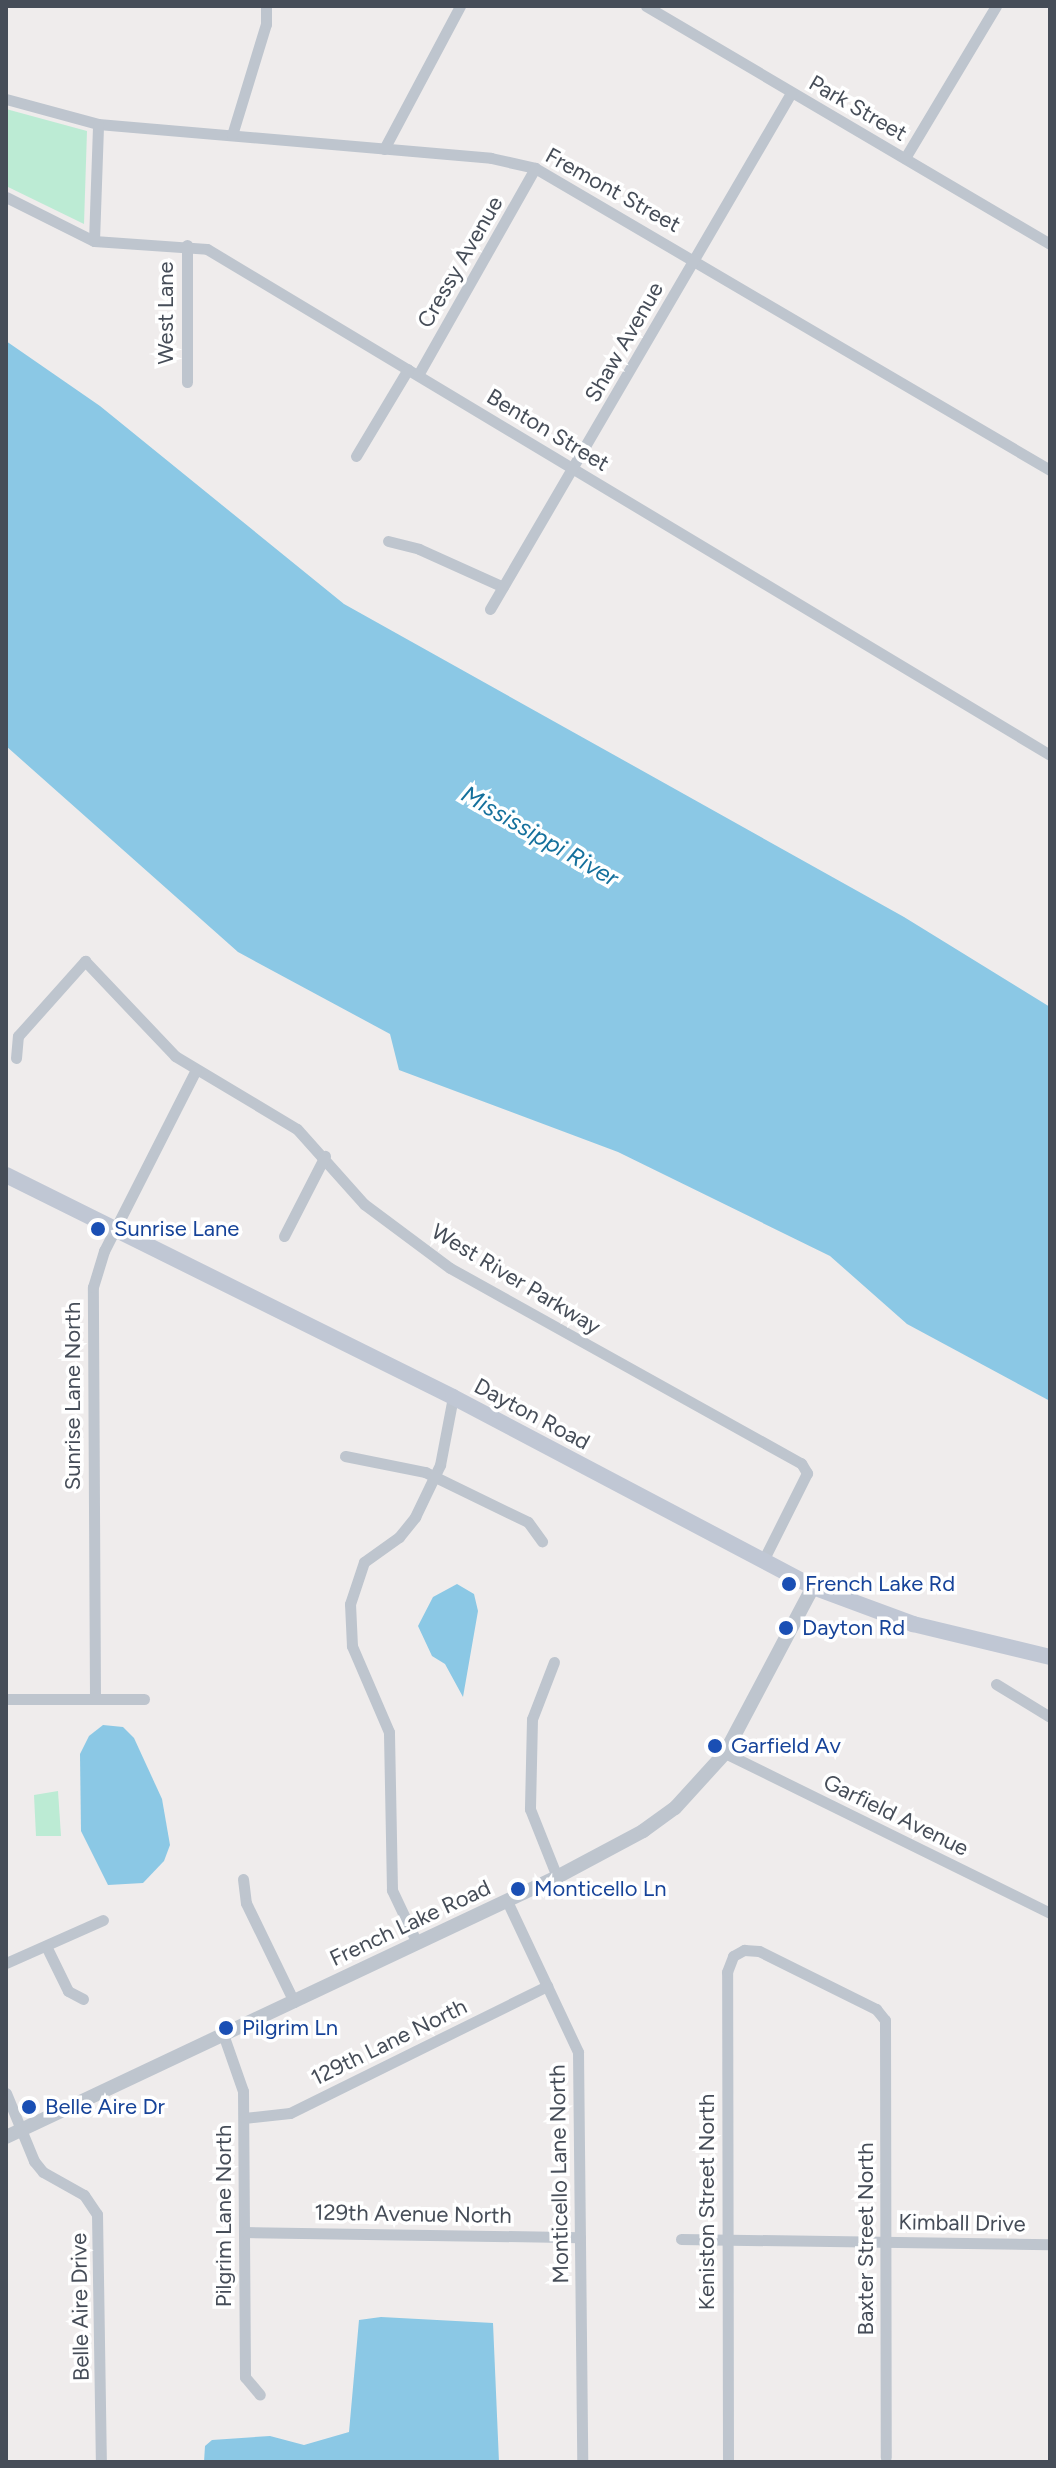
<!DOCTYPE html>
<style>
body{margin:0}
#map{position:relative;width:1056px;height:2468px;overflow:hidden;background:#efecec;font-family:Figtree,sans-serif}
div>[style]{position:absolute}
[style*='--x']{left:calc(var(--x)*1px);top:calc(var(--y)*1px);width:calc(var(--w)*1px);rotate:calc(var(--a)*1deg)}
.green>*{inset:0;background:#bcebd4}
.water>*{inset:0;background:#8bc8e5}
.minor>*{height:11px;margin:-5.5px;padding:0 5.5px;transform-origin:5.5px;border-radius:5.5px;background:#bec5ce}
.tertiary>*{height:14px;margin:-7px;padding:0 7px;transform-origin:7px;border-radius:7px;background:#bec5ce}
.secondary>*{height:16px;margin:-8px;padding:0 8px;transform-origin:8px;border-radius:8px;background:#c0c7d4}
.dots>*{width:22px;height:22px;translate:-50% -50%;box-sizing:border-box;border:4px solid #fff;border-radius:50%}
span{translate:-50% -50%;white-space:nowrap;text-align:center;line-height:1.15;-webkit-text-stroke:7px #fff;paint-order:stroke}
.street-label{font-size:22px;color:#464d58}
.transit-label{font-size:22px;color:#164399}
.left{translate:0 -50%;text-align:left}
.water-label{font-size:24px;color:#15709c;font-style:italic}
.frame{position:absolute;inset:0;border:8px solid #464d58;pointer-events:none}
</style>
<div id="map">
<div class="green">
<div style="clip-path:polygon(6px 109px,87px 131px,84px 224px,6px 186px)"></div>
<div style="clip-path:polygon(58px 1791px,61px 1836px,36px 1836px,34px 1795px)"></div>
</div>
<div class="water">
<div style="clip-path:polygon(6px 341px,100px 406px,344px 604px,904px 917px,1050px 1007px,1050px 1401px,907px 1324px,830px 1256px,618px 1152px,399px 1070px,390px 1034px,238px 952px,6px 746px)"></div>
<div style="clip-path:polygon(457px 1584px,474px 1594px,478px 1611px,463px 1697px,445px 1664px,432px 1656px,418px 1626px,433px 1597px)"></div>
<div style="clip-path:polygon(103px 1725px,123px 1727px,134px 1738px,162px 1799px,170px 1845px,164px 1861px,143px 1883px,108px 1885px,81px 1831px,80px 1754px,89px 1736px)"></div>
<div style="clip-path:polygon(381px 2317px,493px 2323px,499px 2462px,204px 2462px,205px 2446px,212px 2440px,270px 2436px,304px 2445px,349px 2432px,359px 2320px)"></div>
</div>
<div class="minor">
<div style="--x:646;--y:6;--w:469;--a:30.5"></div>
<div style="--x:6;--y:99;--w:95;--a:15.2"></div>
<div style="--x:98;--y:124;--w:394;--a:4.9"></div>
<div style="--x:491;--y:158;--w:45;--a:12.8"></div>
<div style="--x:535;--y:168;--w:597;--a:30.39"></div>
<div style="--x:232;--y:135;--w:116;--a:-73"></div>
<div style="--x:266;--y:24;--w:18;--a:-90"></div>
<div style="--x:384;--y:149;--w:162;--a:-62"></div>
<div style="--x:905;--y:158;--w:177;--a:-59.1"></div>
<div style="--x:6;--y:197;--w:98;--a:26.6"></div>
<div style="--x:94;--y:241;--w:113;--a:4"></div>
<div style="--x:207;--y:249;--w:983;--a:30.97"></div>
<div style="--x:94;--y:241;--w:117;--a:-88"></div>
<div style="--x:187;--y:245;--w:137;--a:90"></div>
<div style="--x:418;--y:375;--w:238;--a:-60.5"></div>
<div style="--x:356;--y:456;--w:101;--a:-59.1"></div>
<div style="--x:388;--y:541;--w:32;--a:14"></div>
<div style="--x:419;--y:549;--w:92;--a:24.3"></div>
<div style="--x:490;--y:609;--w:597;--a:-59.74"></div>
<div style="--x:16;--y:1058;--w:22;--a:-85"></div>
<div style="--x:18;--y:1036;--w:101;--a:-48.2"></div>
<div style="--x:85;--y:961;--w:131;--a:46.5"></div>
<div style="--x:175;--y:1056;--w:142;--a:30.9"></div>
<div style="--x:297;--y:1129;--w:101;--a:48.2"></div>
<div style="--x:364;--y:1204;--w:107;--a:36.7"></div>
<div style="--x:450;--y:1268;--w:402;--a:29.1"></div>
<div style="--x:801;--y:1463;--w:12;--a:59"></div>
<div style="--x:807;--y:1473;--w:98;--a:116.6"></div>
<div style="--x:284;--y:1236;--w:90;--a:-62.9"></div>
<div style="--x:345;--y:1456;--w:82;--a:11.3"></div>
<div style="--x:425;--y:1472;--w:114;--a:25.9"></div>
<div style="--x:528;--y:1522;--w:24;--a:54"></div>
<div style="--x:554;--y:1662;--w:61;--a:111.1"></div>
<div style="--x:532;--y:1719;--w:90;--a:91.3"></div>
<div style="--x:530;--y:1809;--w:73;--a:68.3"></div>
<div style="--x:996;--y:1684;--w:63;--a:31.4"></div>
<div style="--x:95;--y:1698;--w:411;--a:-90.3"></div>
<div style="--x:93;--y:1287;--w:38;--a:-73"></div>
<div style="--x:104;--y:1251;--w:203;--a:-63.1"></div>
<div style="--x:6;--y:1699;--w:138;--a:0"></div>
<div style="--x:725;--y:1753;--w:362;--a:26.2"></div>
<div style="--x:243;--y:1879;--w:24;--a:83"></div>
<div style="--x:246;--y:1903;--w:110;--a:64.1"></div>
<div style="--x:507;--y:1901;--w:167;--a:64.8"></div>
<div style="--x:578;--y:2052;--w:410;--a:89.4"></div>
<div style="--x:417;--y:1943;--w:59;--a:-115.3"></div>
<div style="--x:392;--y:1890;--w:158;--a:-91.1"></div>
<div style="--x:389;--y:1732;--w:94;--a:-113.3"></div>
<div style="--x:352;--y:1646;--w:42;--a:-92.7"></div>
<div style="--x:350;--y:1604;--w:44;--a:-71.6"></div>
<div style="--x:364;--y:1562;--w:43;--a:-35.5"></div>
<div style="--x:399;--y:1537;--w:26;--a:-51"></div>
<div style="--x:415;--y:1517;--w:58;--a:-64.3"></div>
<div style="--x:440;--y:1465;--w:69;--a:-79.2"></div>
<div style="--x:46;--y:1946;--w:50;--a:63.9"></div>
<div style="--x:68;--y:1991;--w:17;--a:28"></div>
<div style="--x:6;--y:1963;--w:106;--a:-23.9"></div>
<div style="--x:223;--y:2034;--w:60;--a:70.7"></div>
<div style="--x:243;--y:2091;--w:286;--a:89.6"></div>
<div style="--x:245;--y:2377;--w:23;--a:50"></div>
<div style="--x:6;--y:2093;--w:74;--a:67.6"></div>
<div style="--x:34;--y:2161;--w:14;--a:51"></div>
<div style="--x:43;--y:2172;--w:47;--a:29.3"></div>
<div style="--x:84;--y:2195;--w:23;--a:56"></div>
<div style="--x:97;--y:2214;--w:248;--a:89.1"></div>
<div style="--x:244;--y:2118;--w:46;--a:-6.2"></div>
<div style="--x:290;--y:2113;--w:287;--a:-26.3"></div>
<div style="--x:245;--y:2232;--w:335;--a:0.9"></div>
<div style="--x:681;--y:2239;--w:369;--a:0.8"></div>
<div style="--x:728;--y:2462;--w:490;--a:-90.1"></div>
<div style="--x:727;--y:1972;--w:17;--a:-69"></div>
<div style="--x:733;--y:1956;--w:13;--a:-29"></div>
<div style="--x:744;--y:1950;--w:15;--a:4"></div>
<div style="--x:759;--y:1951;--w:131;--a:26.4"></div>
<div style="--x:876;--y:2009;--w:14;--a:51"></div>
<div style="--x:885;--y:2020;--w:437;--a:89.9"></div>
</div>
<div class="tertiary">
<div style="--x:6;--y:2137;--w:609;--a:-25.26"></div>
<div style="--x:557;--y:1877;--w:98;--a:-28.1"></div>
<div style="--x:643;--y:1831;--w:39;--a:-36"></div>
<div style="--x:675;--y:1808;--w:74;--a:-47.7"></div>
<div style="--x:725;--y:1753;--w:188;--a:-62.1"></div>
</div>
<div class="secondary">
<div style="--x:6;--y:1175;--w:499;--a:26.4"></div>
<div style="--x:453;--y:1397;--w:407;--a:27.8"></div>
<div style="--x:813;--y:1587;--w:107;--a:20.3"></div>
<div style="--x:913;--y:1624;--w:141;--a:13.5"></div>
</div>
<div class="dots">
<div style="left:98px;top:1229px;background:#1a4fb4"></div>
<div style="left:789px;top:1584px;background:#1a4fb4"></div>
<div style="left:786px;top:1628px;background:#1a4fb4"></div>
<div style="left:715px;top:1746px;background:#1a4fb4"></div>
<div style="left:518px;top:1889px;background:#1a4fb4"></div>
<div style="left:226px;top:2028px;background:#1a4fb4"></div>
<div style="left:29px;top:2107px;background:#1a4fb4"></div>
</div>
<div class="street-label">
<span style="left:858px;top:108px;rotate:30deg">Park Street</span>
<span style="left:613px;top:190px;rotate:29deg">Fremont Street</span>
<span style="left:460px;top:262px;rotate:-60deg">Cressy Avenue</span>
<span style="left:166px;top:313px;rotate:-90deg">West Lane</span>
<span style="left:624px;top:342px;rotate:-60deg">Shaw Avenue</span>
<span style="left:548px;top:430px;rotate:31deg">Benton Street</span>
<span style="left:516px;top:1279px;rotate:31deg">West River Parkway</span>
<span style="left:73px;top:1396px;rotate:-90deg">Sunrise Lane North</span>
<span style="left:532px;top:1414px;rotate:28deg">Dayton Road</span>
<span style="left:896px;top:1815px;rotate:26deg">Garfield Avenue</span>
<span style="left:410px;top:1923px;rotate:-25deg">French Lake Road</span>
<span style="left:389px;top:2042px;rotate:-26deg">129th Lane North</span>
<span style="left:559px;top:2174px;rotate:-91deg">Monticello Lane North</span>
<span style="left:707px;top:2202px;rotate:-90deg">Keniston Street North</span>
<span style="left:413px;top:2214px;rotate:1deg">129th Avenue North</span>
<span style="left:224px;top:2216px;rotate:-90deg">Pilgrim Lane North</span>
<span style="left:962px;top:2223px;rotate:1deg">Kimball Drive</span>
<span style="left:866px;top:2239px;rotate:-90deg">Baxter Street North</span>
<span style="left:80px;top:2307px;rotate:-91deg">Belle Aire Drive</span>
</div>
<div class="transit-label">
<span class="left" style="left:114px;top:1229px">Sunrise Lane</span>
<span class="left" style="left:805px;top:1584px">French Lake Rd</span>
<span class="left" style="left:802px;top:1628px">Dayton Rd</span>
<span class="left" style="left:731px;top:1746px">Garfield Av</span>
<span class="left" style="left:534px;top:1889px">Monticello Ln</span>
<span class="left" style="left:242px;top:2028px">Pilgrim Ln</span>
<span class="left" style="left:45px;top:2107px">Belle Aire Dr</span>
</div>
<div class="water-label">
<span style="left:540px;top:836px;rotate:30deg">Mississippi River</span>
</div>
<div class="frame"></div>
</div>
